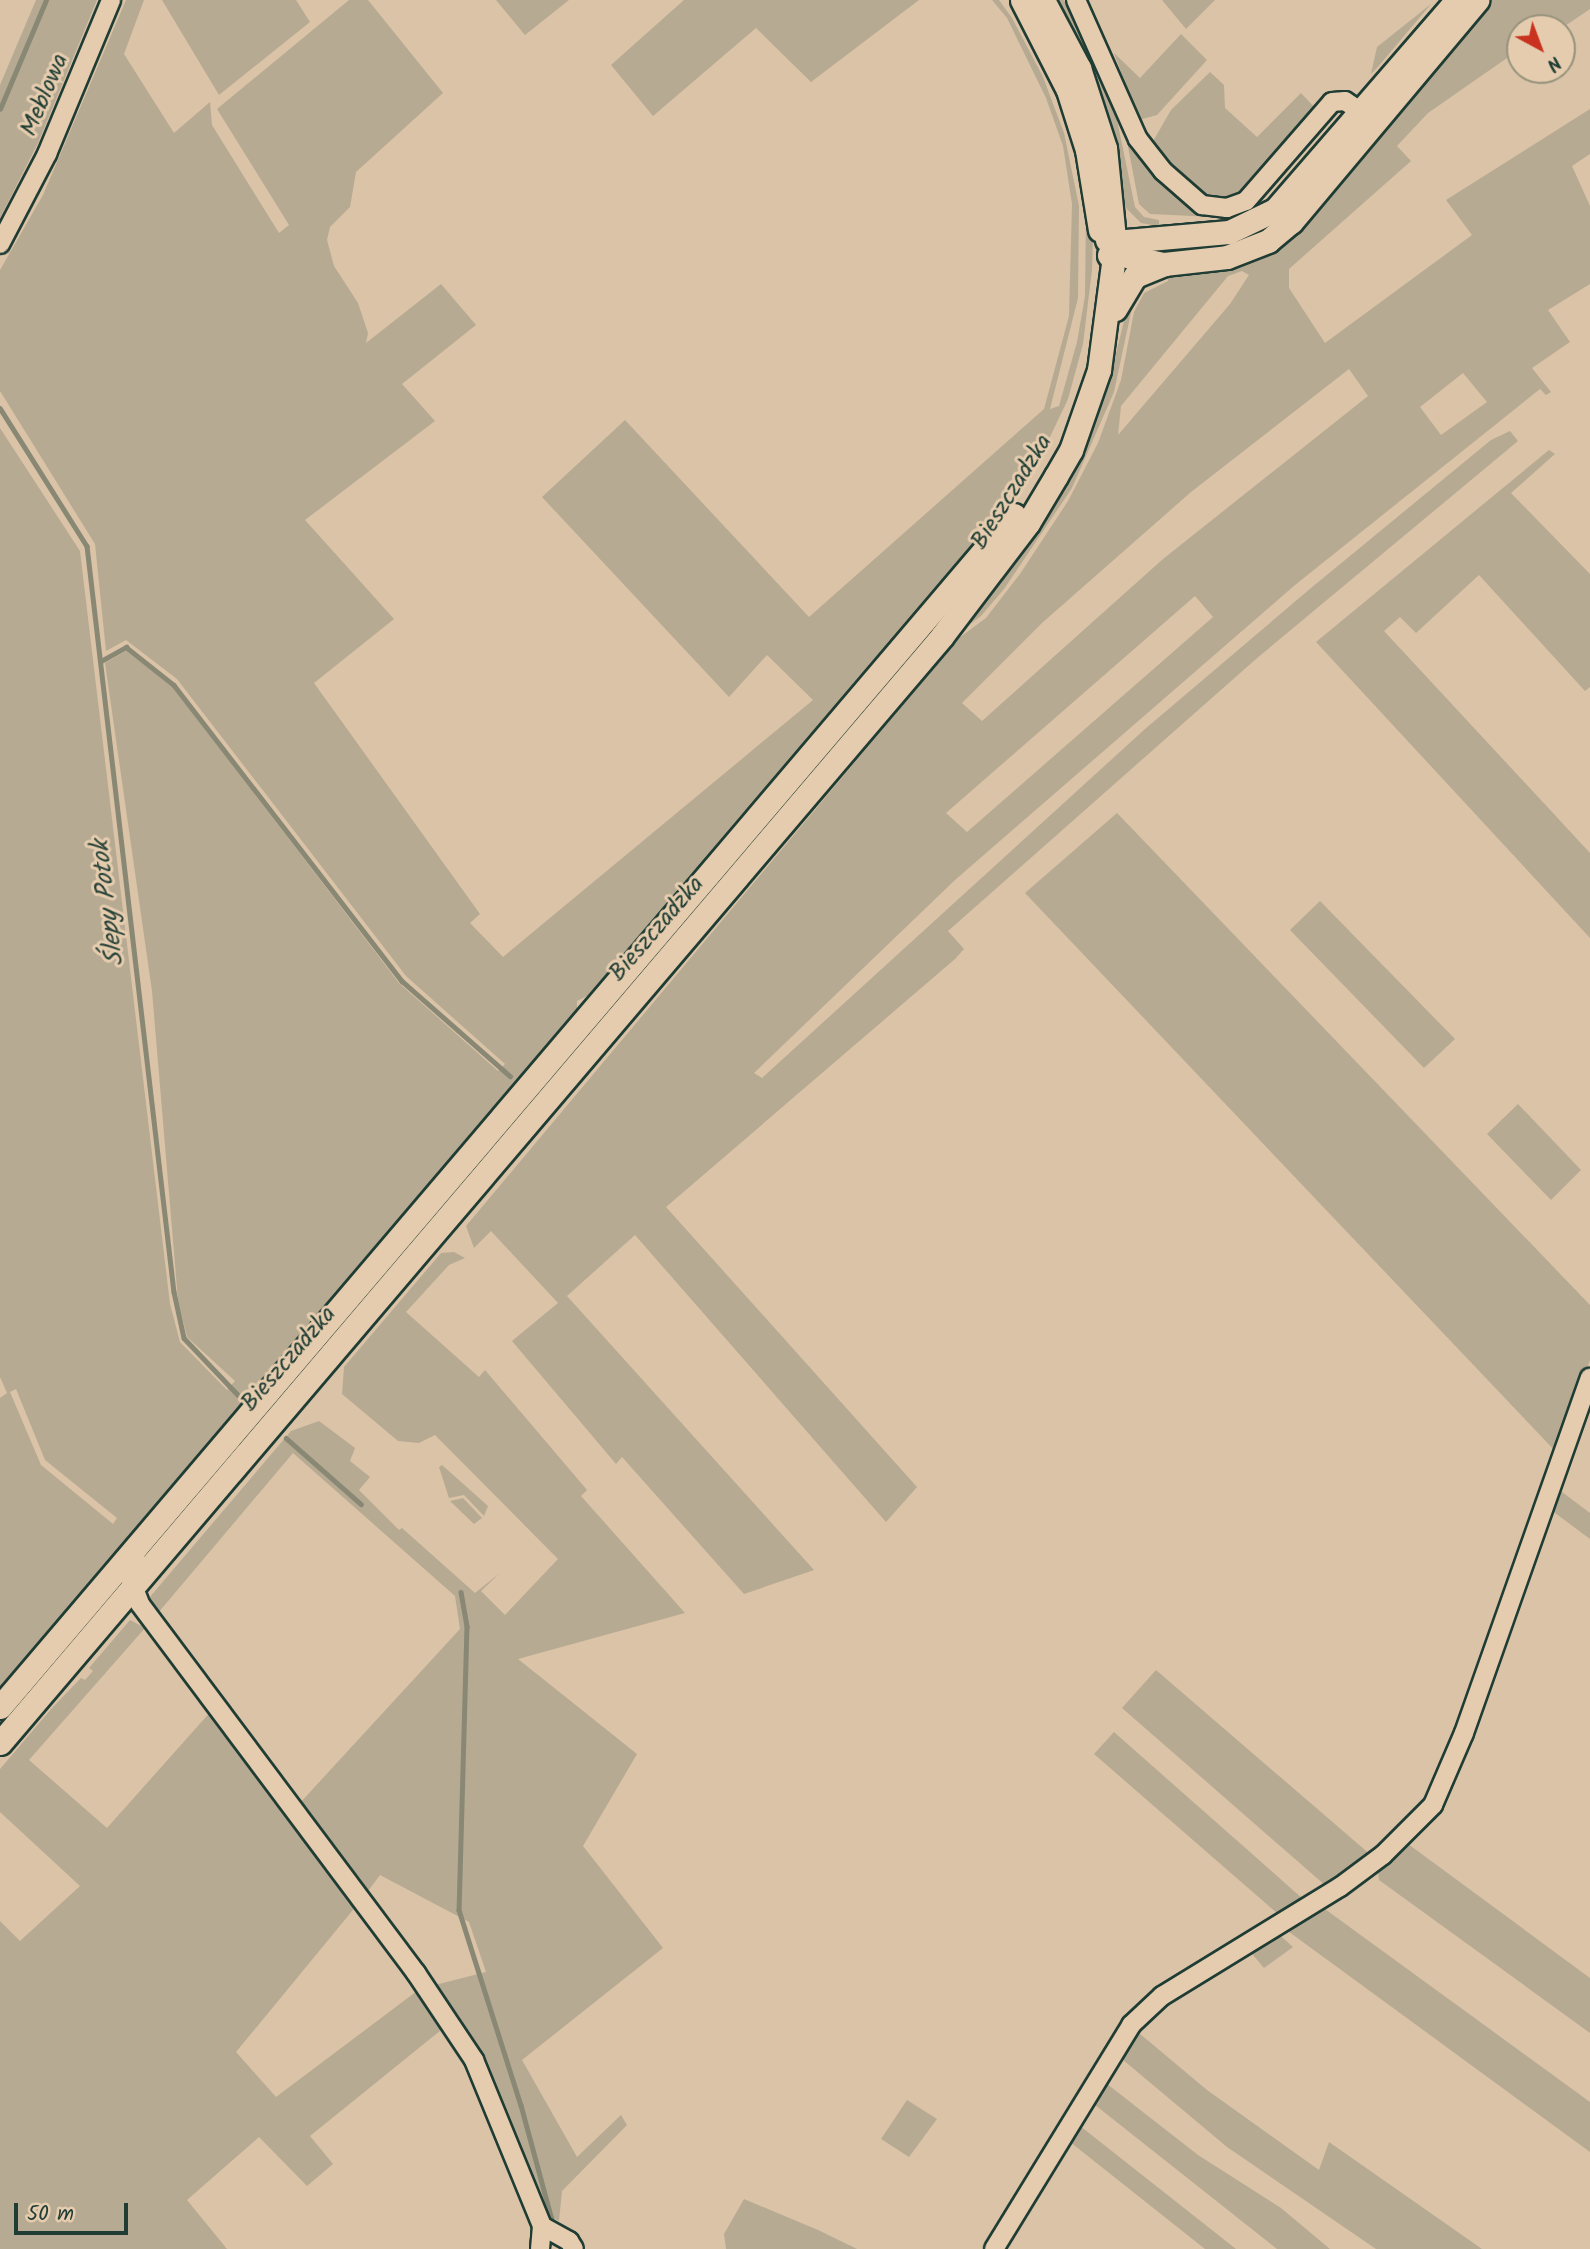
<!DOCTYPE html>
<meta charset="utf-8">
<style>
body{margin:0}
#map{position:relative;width:1590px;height:2249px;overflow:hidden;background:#dac3a7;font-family:Kalam,sans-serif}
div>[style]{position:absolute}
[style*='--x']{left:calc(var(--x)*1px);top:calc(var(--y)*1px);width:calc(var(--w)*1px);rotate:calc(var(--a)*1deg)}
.green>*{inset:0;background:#b7aa92}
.stream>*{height:4.5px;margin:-2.25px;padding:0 2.25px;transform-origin:2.25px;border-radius:2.25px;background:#888874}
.roads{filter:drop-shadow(2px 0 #1f3d34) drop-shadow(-2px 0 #1f3d34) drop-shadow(0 2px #1f3d34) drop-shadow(0 -2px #1f3d34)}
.minor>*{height:18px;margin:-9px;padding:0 9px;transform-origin:9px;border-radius:9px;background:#e6ccae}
.major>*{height:23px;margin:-11.5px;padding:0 11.5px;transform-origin:11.5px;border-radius:11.5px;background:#e6ccae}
span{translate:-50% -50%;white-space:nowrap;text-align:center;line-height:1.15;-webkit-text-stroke:6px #e6ccae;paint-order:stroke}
.street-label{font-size:24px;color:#1f3d34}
.water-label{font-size:26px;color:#2a443a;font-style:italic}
.north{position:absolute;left:1506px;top:14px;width:70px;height:70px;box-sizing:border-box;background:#e6ccae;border:2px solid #96937d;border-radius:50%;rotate:139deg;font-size:19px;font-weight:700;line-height:28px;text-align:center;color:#1f3d34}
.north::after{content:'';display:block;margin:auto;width:24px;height:32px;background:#c8321e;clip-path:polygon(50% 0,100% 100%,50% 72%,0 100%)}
.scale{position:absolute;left:14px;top:2203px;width:114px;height:32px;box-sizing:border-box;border:4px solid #1f3d34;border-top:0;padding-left:9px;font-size:21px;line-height:24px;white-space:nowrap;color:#1f3d34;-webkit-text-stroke:5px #e6ccae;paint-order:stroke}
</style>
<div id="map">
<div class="green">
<div style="clip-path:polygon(36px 0,97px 0,38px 143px,0 218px,0 85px)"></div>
<div style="clip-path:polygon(evenodd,126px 0,144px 0,124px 54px,174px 133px,210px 102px,212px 125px,279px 233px,289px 225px,217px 109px,349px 0,368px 0,443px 93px,356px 172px,350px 207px,330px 227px,327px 240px,334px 266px,358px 303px,368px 333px,366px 343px,441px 284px,476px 325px,402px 384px,435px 421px,305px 520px,394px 619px,314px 683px,480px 914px,470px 923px,503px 957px,813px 700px,767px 655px,729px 697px,542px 497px,625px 420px,809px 617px,1044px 409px,1069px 316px,1072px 204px,1063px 146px,1046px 98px,1007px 18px,992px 0,999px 0,1012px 18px,1043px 77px,1064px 133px,1079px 206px,1078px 298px,1050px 409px,1059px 406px,1077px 342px,1085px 296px,1086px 214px,1071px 131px,1049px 72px,1009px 0,1014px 0,1072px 116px,1093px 237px,1092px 270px,1083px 344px,1068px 399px,1031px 477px,989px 534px,942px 584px,939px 582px,587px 996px,577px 1001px,577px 1008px,0 1688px,0 1398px,7px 1393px,0 1377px,0 428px,80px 551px,170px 1304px,180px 1342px,227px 1390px,235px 1381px,187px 1337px,178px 1300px,152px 991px,105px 663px,126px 651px,172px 686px,399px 983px,498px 1071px,505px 1064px,406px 976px,177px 679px,126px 640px,106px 651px,95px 544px,0 391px,0 270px,43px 195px,126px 0,16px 1389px,45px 1460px,117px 1518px,113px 1524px,41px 1465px,10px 1392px,16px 1389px)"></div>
<div style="clip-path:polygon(162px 0,296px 0,310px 22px,219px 95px)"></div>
<div style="clip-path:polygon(496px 0,569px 0,525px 35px)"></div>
<div style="clip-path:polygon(684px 0,919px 0,811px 82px,756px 28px,653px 116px,611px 65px)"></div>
<div style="clip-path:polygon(1055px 0,1064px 0,1068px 6px,1101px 72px,1117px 120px,1135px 207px,1144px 217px,1159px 220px,1159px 226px,1141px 223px,1125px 207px,1114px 139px,1093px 72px)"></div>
<div style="clip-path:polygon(1162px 0,1215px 0,1186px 29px)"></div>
<div style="clip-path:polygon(evenodd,1491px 0,1590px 0,1590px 9px,1562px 28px,1520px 28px,1520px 49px,1428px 113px,1397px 146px,1411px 161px,1289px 269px,1289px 288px,1325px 343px,1472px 235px,1446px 200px,1590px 109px,1590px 154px,1572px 166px,1590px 206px,1590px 284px,1548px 310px,1570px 342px,1532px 368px,1551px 392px,1546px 395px,1540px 389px,1295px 585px,955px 880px,754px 1073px,762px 1078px,1145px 729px,1311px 588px,1491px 440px,1510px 431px,1518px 441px,1256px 659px,948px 931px,964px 949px,955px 959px,666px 1207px,917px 1487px,886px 1522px,635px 1235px,567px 1296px,814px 1570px,744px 1594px,622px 1457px,616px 1464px,512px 1341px,558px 1303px,491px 1231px,474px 1248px,466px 1226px,959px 638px,986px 618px,1020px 574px,1068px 501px,1098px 443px,1121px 380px,1134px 312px,1144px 293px,1168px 281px,1169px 273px,1232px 265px,1350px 167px,1491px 0,1242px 271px,1249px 275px,1230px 304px,1118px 435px,1121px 406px,1228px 276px,1242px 271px,1491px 0,1349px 369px,1368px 396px,1163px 559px,982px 721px,962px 703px,1042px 623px,1191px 492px,1349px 369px,1491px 0,1463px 373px,1487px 402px,1441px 435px,1420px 407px,1463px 373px,1491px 0,1195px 596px,1213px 617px,967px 832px,946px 813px,1195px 596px)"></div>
<div style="clip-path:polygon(1431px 4px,1377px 68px,1371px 74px,1377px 47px)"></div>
<div style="clip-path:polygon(1181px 34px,1207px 60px,1157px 115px,1139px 120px,1114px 53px,1140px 78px)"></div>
<div style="clip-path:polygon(1210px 72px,1224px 85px,1225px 108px,1257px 137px,1301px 93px,1315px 108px,1252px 188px,1234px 201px,1203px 199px,1158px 155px,1152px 143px,1171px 110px)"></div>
<div style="clip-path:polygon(1341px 110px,1252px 209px,1231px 216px,1214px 217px,1150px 214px,1139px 204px,1125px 131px,1135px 151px,1192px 209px,1214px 217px,1231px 215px,1330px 113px)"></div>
<div style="clip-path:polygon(1275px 225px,1233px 246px,1168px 256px,1168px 245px)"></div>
<div style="clip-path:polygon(1160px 274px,1160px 279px,1140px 291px,1133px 303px,1114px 392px,1072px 488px,1004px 589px,981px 616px,959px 632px,1059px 496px,1105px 398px,1131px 293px)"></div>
<div style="clip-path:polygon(1549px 450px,1555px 454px,1511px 493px,1590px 574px,1590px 687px,1585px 691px,1479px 575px,1416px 633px,1400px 617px,1384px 631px,1590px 853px,1590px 938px,1316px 642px)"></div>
<div style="clip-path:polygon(1117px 813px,1590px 1305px,1590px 1360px,1557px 1453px,1025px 893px)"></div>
<div style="clip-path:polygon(1320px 901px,1455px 1039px,1424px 1068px,1290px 930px)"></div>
<div style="clip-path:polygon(1518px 1104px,1581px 1170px,1551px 1200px,1487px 1134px)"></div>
<div style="clip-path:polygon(454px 1252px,465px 1258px,449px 1265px,406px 1312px,479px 1377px,485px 1370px,587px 1490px,581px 1496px,685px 1613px,518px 1659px,637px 1754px,583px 1846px,663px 1948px,522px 2060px,577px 2157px,621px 2115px,627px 2125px,562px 2191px,559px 2221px,546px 2215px,483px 2065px,435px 1985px,486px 1972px,469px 1922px,380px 1875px,365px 1895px,299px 1804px,460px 1629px,455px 1596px,293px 1453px,158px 1613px,149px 1598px,291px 1431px,319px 1421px,355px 1448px,350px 1461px,370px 1477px,359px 1490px,399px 1530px,402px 1528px,475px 1593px,500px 1573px,481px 1591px,505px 1615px,558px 1559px,435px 1435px,419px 1443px,398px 1441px,342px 1394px,344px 1367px,441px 1253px)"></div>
<div style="clip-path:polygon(442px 1465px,488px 1506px,484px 1516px,464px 1495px,449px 1498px,439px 1467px)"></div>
<div style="clip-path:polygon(1554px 1486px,1590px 1513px,1590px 1539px,1547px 1507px)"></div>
<div style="clip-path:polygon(463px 1498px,482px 1518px,474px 1524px,450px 1501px)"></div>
<div style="clip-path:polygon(130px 1620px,145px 1628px,29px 1760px,107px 1828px,213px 1709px,288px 1818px,357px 1905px,236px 2052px,276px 2097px,421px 1988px,446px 2026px,310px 2136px,333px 2164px,307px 2186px,259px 2137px,187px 2200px,227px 2249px,0 2249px,0 1921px,20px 1941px,80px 1886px,0 1812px,0 1769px,52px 1708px,81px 1678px,85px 1680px,93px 1671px,89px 1668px)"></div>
<div style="clip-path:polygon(1156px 1670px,1372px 1856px,1326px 1886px,1122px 1708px)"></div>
<div style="clip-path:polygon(1114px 1732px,1303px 1899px,1278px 1914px,1094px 1754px)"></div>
<div style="clip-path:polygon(1404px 1841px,1590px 1978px,1590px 2033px,1379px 1880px,1377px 1865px)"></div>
<div style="clip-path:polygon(1318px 1904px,1590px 2102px,1590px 2152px,1281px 1926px)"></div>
<div style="clip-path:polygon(1274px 1930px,1293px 1947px,1264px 1968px,1247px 1948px)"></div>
<div style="clip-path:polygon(1133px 2028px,1207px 2090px,1319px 2170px,1329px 2142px,1482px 2249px,1376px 2249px,1227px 2147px,1116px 2054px)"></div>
<div style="clip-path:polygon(1102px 2080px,1198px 2155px,1281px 2208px,1330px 2249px,1277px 2249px,1090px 2101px)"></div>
<div style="clip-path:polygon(907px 2100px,937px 2119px,909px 2157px,881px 2139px)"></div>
<div style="clip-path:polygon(1075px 2122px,1236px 2249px,1205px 2249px,1065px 2138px)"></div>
<div style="clip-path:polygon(744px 2199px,818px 2230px,857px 2249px,726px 2249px,724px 2234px)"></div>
</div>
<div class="stream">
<div style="--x:0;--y:109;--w:118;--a:-67.1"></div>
<div style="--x:0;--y:408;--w:163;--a:57.8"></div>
<div style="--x:87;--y:546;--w:751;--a:83.35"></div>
<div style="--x:174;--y:1292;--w:47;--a:77.7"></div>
<div style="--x:184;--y:1338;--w:80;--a:46.5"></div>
<div style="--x:101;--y:661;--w:29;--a:-29"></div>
<div style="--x:126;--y:647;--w:61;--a:38.4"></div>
<div style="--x:174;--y:685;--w:374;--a:52.4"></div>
<div style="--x:402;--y:981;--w:144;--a:41.3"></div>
<div style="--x:286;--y:1438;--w:100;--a:41.3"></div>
<div style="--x:461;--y:1592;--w:35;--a:80"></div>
<div style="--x:467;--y:1626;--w:284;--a:91.6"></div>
<div style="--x:459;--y:1910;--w:205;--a:72.4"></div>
<div style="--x:521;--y:2105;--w:126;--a:74.9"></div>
</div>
<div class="roads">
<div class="minor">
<div style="--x:1076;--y:0;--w:152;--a:66"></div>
<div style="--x:1138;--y:139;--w:41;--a:52"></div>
<div style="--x:1163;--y:171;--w:52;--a:41.1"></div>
<div style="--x:1202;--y:205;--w:25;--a:7"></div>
<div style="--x:1227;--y:208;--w:20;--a:-20"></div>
<div style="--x:1246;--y:201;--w:131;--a:-49"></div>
<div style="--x:1332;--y:102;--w:13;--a:-4"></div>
<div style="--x:1345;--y:101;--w:18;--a:34"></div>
<div style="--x:0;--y:244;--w:102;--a:-62.4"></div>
<div style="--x:47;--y:154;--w:167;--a:-67.4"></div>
<div style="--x:137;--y:1550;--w:26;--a:108"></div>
<div style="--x:129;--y:1575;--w:31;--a:69"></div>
<div style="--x:140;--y:1604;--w:461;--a:53.2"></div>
<div style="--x:416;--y:1973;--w:105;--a:56.3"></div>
<div style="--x:474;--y:2060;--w:179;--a:67.7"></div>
<div style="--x:542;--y:2226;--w:31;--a:29"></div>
<div style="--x:569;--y:2241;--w:9;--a:58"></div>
<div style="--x:540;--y:2249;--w:23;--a:-85"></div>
<div style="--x:994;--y:2249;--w:263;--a:-58.5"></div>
<div style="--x:1131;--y:2025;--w:42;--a:-43.1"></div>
<div style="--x:1162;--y:1996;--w:209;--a:-31.5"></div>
<div style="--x:1340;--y:1887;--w:54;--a:-36.7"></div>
<div style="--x:1383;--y:1855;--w:71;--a:-45"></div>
<div style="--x:1433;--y:1805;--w:78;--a:-66.7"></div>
<div style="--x:1464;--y:1733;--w:377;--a:-70.5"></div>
</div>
<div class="major">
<div style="--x:1022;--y:0;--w:101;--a:62.9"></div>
<div style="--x:1068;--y:90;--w:63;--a:72.4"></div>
<div style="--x:1087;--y:150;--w:81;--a:80.8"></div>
<div style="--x:1107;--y:240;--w:29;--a:36"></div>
<div style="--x:1130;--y:257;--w:35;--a:12"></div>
<div style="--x:1164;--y:264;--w:63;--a:-6.3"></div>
<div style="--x:1227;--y:257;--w:44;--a:-21.3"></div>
<div style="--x:1268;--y:241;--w:30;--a:-40"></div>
<div style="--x:1291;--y:222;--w:290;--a:-50"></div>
<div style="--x:1109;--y:255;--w:22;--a:-39"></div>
<div style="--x:1126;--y:241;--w:103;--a:-5"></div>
<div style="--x:1229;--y:232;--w:51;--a:-25.6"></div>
<div style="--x:1275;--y:210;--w:278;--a:-49.1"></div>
<div style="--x:1115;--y:309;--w:39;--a:-59"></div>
<div style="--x:1135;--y:276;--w:31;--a:-22"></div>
<div style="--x:0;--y:1707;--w:1565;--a:-49.61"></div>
<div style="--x:0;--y:1743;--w:1454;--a:-49.6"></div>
<div style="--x:942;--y:636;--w:142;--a:-52.7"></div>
<div style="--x:1028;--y:523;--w:55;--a:-59.2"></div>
<div style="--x:1056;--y:476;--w:30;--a:-60"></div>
<div style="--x:1071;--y:450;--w:85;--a:-70.7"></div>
<div style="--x:1099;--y:370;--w:123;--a:-82.5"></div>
<div style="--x:1115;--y:248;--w:100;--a:-95.7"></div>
<div style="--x:1105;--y:148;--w:84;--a:-108"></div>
<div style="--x:1079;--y:68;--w:77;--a:-117.9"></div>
</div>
</div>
<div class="street-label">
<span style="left:45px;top:95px;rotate:-67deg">Meblowa</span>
<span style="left:1012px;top:492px;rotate:-58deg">Bieszczadzka</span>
<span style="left:657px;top:929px;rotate:-49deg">Bieszczadzka</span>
<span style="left:289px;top:1359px;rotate:-49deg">Bieszczadzka</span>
</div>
<div class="water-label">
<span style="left:109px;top:903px;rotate:-97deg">Ślepy Potok</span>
</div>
<div class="north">N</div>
<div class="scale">50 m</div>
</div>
